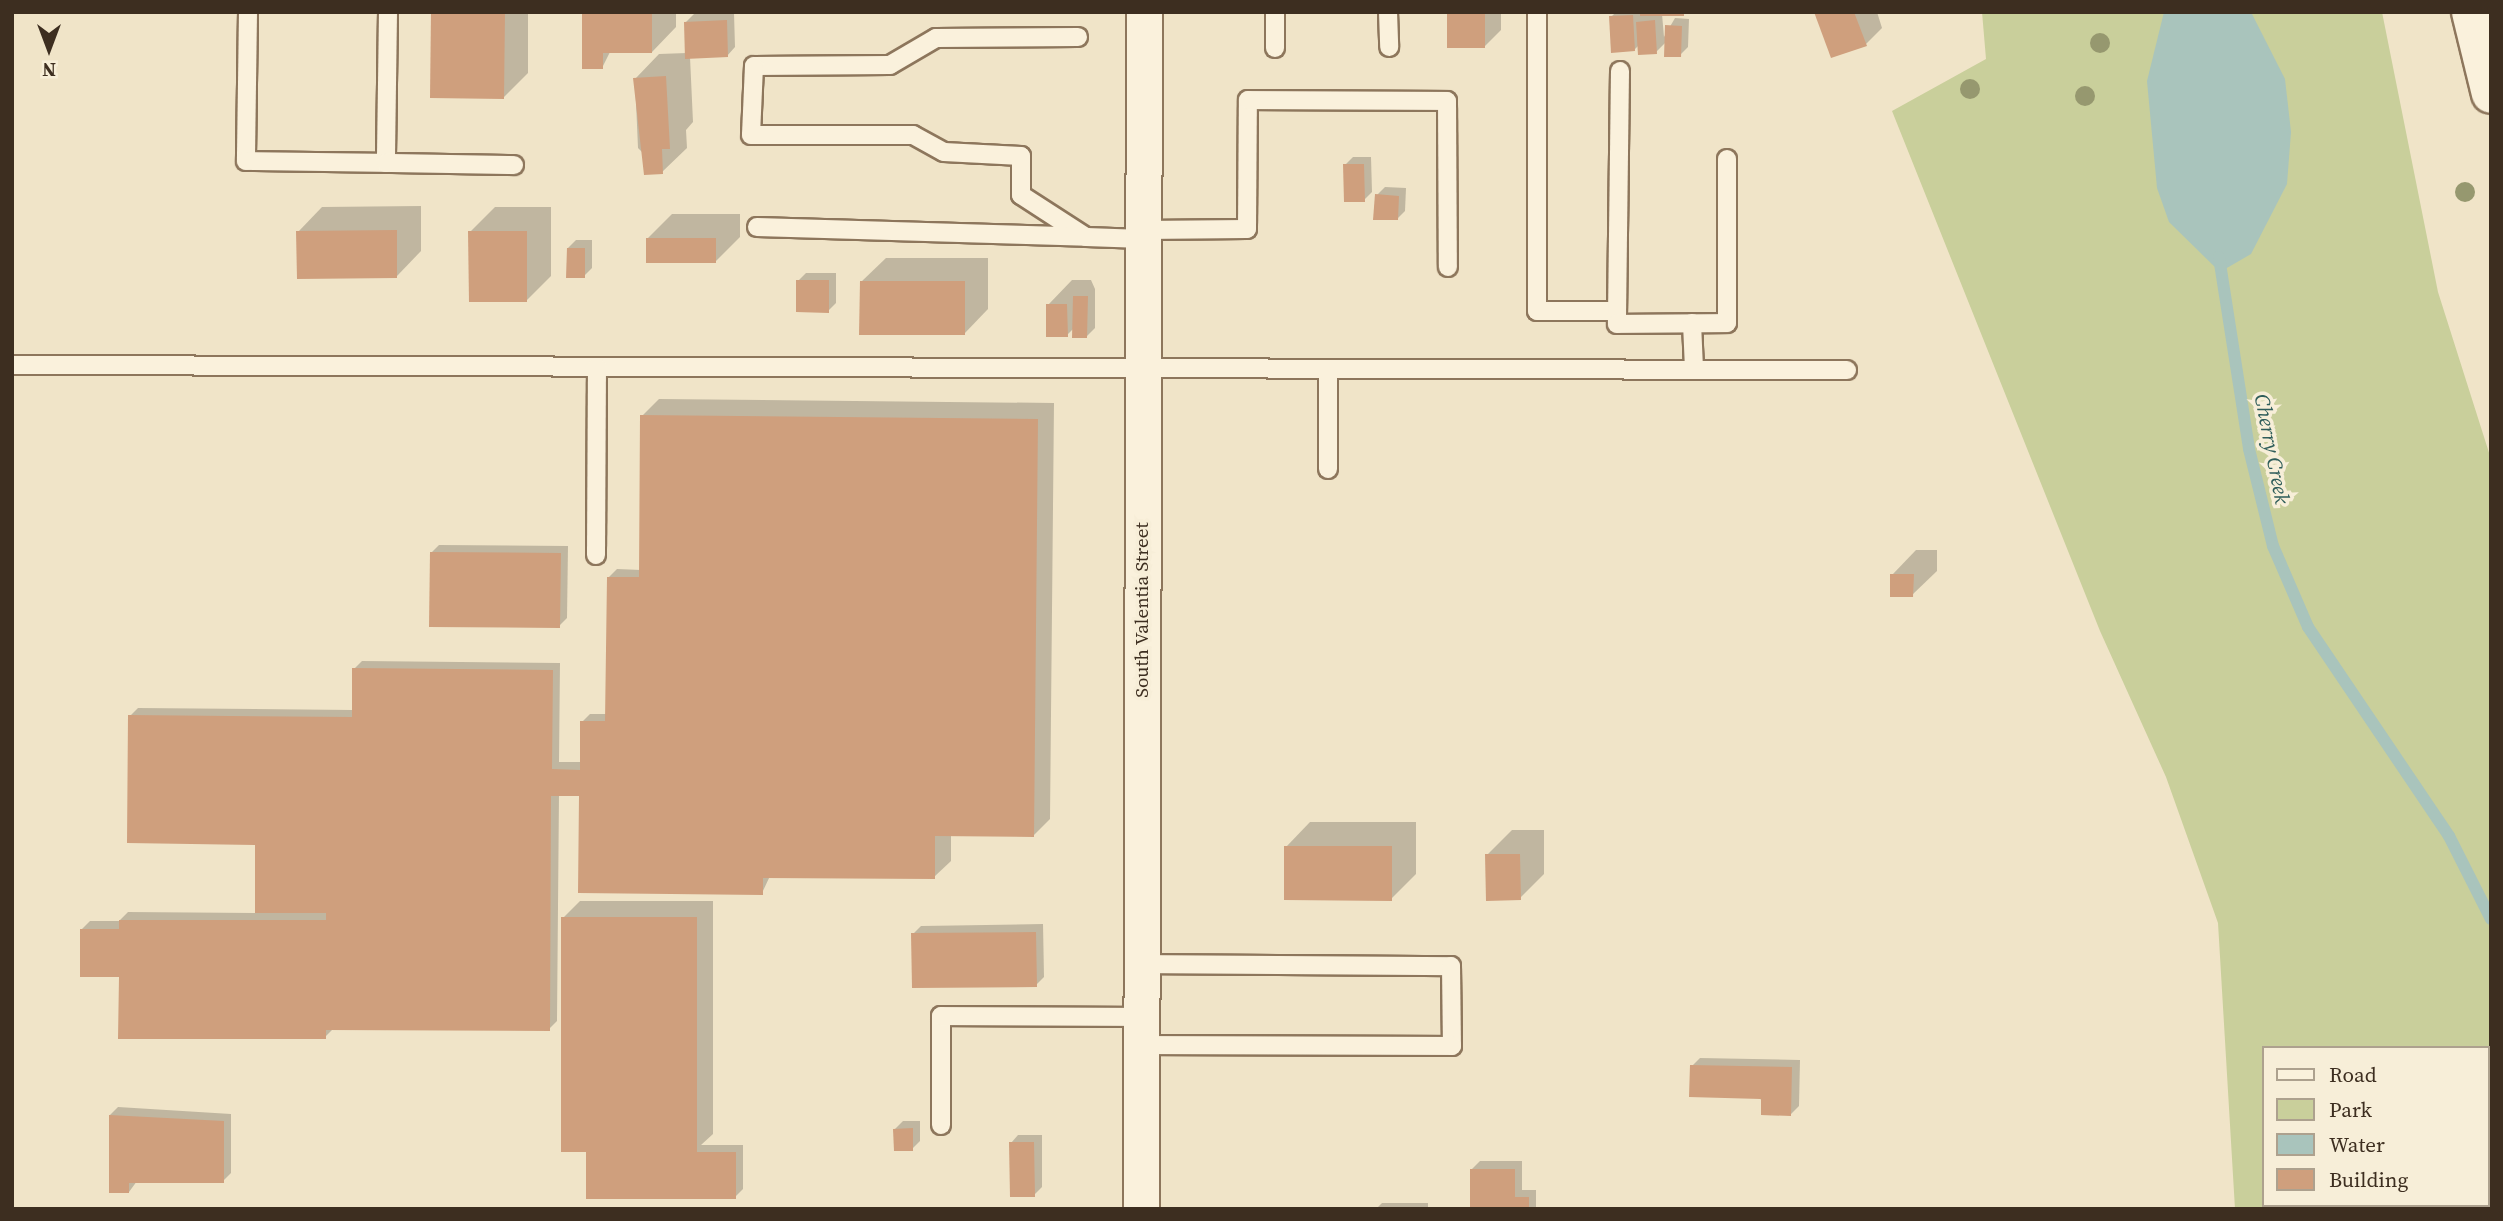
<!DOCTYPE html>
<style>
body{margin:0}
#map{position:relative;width:2503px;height:1221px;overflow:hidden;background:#f0e4c8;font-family:"Source Serif 4",serif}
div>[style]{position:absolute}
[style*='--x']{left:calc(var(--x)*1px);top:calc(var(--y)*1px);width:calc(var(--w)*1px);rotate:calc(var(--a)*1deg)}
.green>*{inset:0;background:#c9cf9b}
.water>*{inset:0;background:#a9c4bc}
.shadow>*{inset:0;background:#0003}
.stream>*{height:12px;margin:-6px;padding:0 6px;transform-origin:6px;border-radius:6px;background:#a9c4bc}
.building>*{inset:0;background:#cf9f7d}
.roads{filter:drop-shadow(2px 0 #8d765c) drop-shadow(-2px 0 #8d765c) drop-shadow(0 2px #8d765c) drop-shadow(0 -2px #8d765c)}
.service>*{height:18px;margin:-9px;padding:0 9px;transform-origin:9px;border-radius:9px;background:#faf1dc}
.minor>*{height:35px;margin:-17.5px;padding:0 17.5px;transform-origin:17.5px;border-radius:17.5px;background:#faf1dc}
.tertiary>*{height:38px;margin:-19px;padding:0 19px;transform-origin:19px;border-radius:19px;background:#faf1dc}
.trees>*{width:20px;height:20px;margin:-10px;border-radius:50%;background:#96986f}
span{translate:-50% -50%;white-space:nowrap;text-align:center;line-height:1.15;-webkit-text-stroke:7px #f7eed8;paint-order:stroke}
.street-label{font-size:19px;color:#3d2e20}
.water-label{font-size:21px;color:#2f5d5a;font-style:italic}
.frame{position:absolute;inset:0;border:14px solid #3d2e20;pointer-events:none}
.legend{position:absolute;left:2262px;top:1046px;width:228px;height:161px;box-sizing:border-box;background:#f7eed8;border:2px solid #ada18e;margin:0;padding:9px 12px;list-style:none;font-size:21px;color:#3d2e20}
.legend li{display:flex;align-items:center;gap:14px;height:35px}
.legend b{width:35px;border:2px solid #ada18e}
.north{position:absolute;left:14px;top:14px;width:70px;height:70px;-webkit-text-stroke:5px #f7eed8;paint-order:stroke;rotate:180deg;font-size:19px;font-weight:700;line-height:28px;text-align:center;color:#3d2e20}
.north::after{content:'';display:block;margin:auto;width:24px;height:32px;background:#3d2e20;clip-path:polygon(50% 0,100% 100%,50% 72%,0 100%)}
</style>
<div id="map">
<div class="green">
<div style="clip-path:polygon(evenodd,1982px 12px,2382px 12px,2438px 292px,2491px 459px,2491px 1209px,2235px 1209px,2218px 923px,2166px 777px,2100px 631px,1892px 111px,1986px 59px,1982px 12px,2263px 1048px,2487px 1048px,2487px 1205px,2263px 1205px,2263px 1048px)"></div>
</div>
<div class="water">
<div style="clip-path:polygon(2164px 12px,2251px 12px,2285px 79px,2291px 132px,2287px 184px,2251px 254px,2220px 272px,2169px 222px,2157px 188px,2147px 81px)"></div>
</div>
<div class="shadow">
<div style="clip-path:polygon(432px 12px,528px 12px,528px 73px,504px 97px)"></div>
<div style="clip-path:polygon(584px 12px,676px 12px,676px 27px,652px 52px,610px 52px,602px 68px)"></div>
<div style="clip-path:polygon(1448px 12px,1501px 12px,1501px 30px,1484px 47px)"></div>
<div style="clip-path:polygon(1616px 12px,1685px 12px,1662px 14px,1664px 37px,1675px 18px,1689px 19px,1688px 47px,1680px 55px,1666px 42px,1656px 52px,1639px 45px,1634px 50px,1611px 17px)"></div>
<div style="clip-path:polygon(1816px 12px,1877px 12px,1882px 28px,1866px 44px)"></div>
<div style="clip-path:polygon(734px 13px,735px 47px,727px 56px,690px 57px,693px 122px,686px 130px,687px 148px,662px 172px,638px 148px,635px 79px,659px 54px,687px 53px,686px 22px,694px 14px)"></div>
<div style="clip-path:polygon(1353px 157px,1371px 157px,1372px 192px,1364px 200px,1345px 165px)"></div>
<div style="clip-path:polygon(1385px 187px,1406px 188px,1405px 211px,1397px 219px,1377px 195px)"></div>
<div style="clip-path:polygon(421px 206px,421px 251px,397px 276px,298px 232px,322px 207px)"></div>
<div style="clip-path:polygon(495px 207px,551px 207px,551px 276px,526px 301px,470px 232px)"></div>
<div style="clip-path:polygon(672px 214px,740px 214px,740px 237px,716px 261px,648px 238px)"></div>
<div style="clip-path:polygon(576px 240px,592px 240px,592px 268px,584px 276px,568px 248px)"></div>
<div style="clip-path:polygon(886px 258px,988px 258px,988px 309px,964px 334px,861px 282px)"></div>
<div style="clip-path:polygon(806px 273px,836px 273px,836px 303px,828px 311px,798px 281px)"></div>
<div style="clip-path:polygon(1072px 280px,1091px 280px,1095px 289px,1095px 328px,1087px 336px,1074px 328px,1067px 335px,1048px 305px)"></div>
<div style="clip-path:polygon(659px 399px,1054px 403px,1050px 819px,1034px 835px,951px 834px,951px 861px,934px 877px,770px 876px,762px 893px,581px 795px,559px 794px,557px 1021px,549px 1029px,333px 1029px,325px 1037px,120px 975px,82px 929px,90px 921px,119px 921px,128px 912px,257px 913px,257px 843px,130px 716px,138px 708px,353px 710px,354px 669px,362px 661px,560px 663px,559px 762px,582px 762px,582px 722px,590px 714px,607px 714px,609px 577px,617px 569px,641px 570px,642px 416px)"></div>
<div style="clip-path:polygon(439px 545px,568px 546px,567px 618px,559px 626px,431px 553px)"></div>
<div style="clip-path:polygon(1916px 550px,1937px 550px,1937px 571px,1912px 595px,1892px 575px)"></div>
<div style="clip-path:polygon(1310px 822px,1416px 822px,1416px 874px,1391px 899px,1286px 847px)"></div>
<div style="clip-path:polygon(1512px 830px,1544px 830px,1544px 874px,1520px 898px,1487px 855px)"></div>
<div style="clip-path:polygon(580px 901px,713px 901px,713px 1134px,701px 1145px,743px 1145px,743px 1189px,735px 1197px,588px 1150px,563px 918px)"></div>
<div style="clip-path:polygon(1043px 924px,1044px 977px,1036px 985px,913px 934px,921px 926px)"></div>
<div style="clip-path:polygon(1700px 1058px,1800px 1060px,1799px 1106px,1791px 1114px,1692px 1066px)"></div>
<div style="clip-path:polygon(118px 1107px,231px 1114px,231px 1173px,223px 1181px,137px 1181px,129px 1192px,110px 1115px)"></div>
<div style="clip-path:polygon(903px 1121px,920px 1121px,920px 1141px,912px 1149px,895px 1129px)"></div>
<div style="clip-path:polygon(1018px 1135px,1042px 1135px,1042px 1187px,1034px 1195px,1011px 1143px)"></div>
<div style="clip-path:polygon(1480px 1161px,1522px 1161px,1522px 1190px,1536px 1190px,1536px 1209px,1471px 1209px,1472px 1169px)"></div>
<div style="clip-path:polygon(1382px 1203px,1428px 1203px,1428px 1209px,1376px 1209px)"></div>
</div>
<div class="stream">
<div style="--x:2219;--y:257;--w:194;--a:81.1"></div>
<div style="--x:2249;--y:449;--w:100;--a:76.1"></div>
<div style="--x:2273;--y:546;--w:88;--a:66.6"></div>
<div style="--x:2308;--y:627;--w:252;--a:56"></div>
<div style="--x:2449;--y:836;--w:93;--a:63.2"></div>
<div style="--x:2487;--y:1181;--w:16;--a:-75"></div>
<div style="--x:2481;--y:1209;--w:4;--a:-76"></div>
</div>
<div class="building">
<div style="clip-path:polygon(431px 12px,505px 12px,504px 99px,430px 98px)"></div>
<div style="clip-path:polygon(582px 12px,652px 12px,652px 53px,603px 53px,603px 69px,582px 69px)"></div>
<div style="clip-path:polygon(1447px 12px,1485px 12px,1485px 48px,1447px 48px)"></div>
<div style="clip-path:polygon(1640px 12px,1684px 12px,1684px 16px,1640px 16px)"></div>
<div style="clip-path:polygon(1814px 12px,1854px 12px,1867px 46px,1831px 58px)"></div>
<div style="clip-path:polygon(1633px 15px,1635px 51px,1611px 53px,1609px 16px)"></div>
<div style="clip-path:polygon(727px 20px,728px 57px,685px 59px,684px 22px)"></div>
<div style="clip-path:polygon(1655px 20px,1657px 54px,1638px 55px,1636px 22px)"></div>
<div style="clip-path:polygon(1665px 25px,1682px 26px,1681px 57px,1664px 57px)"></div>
<div style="clip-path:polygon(666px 76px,670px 149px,662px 149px,663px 174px,644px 175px,633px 78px)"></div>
<div style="clip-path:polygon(1343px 164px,1364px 164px,1365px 202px,1344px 202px)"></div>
<div style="clip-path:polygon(1375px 194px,1399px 196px,1398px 220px,1373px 220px)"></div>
<div style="clip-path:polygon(397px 230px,397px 278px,297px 279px,296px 231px)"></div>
<div style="clip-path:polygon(468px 231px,527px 231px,527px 302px,469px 302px)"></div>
<div style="clip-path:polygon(646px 238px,716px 238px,716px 263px,646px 263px)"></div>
<div style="clip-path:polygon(567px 248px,585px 248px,585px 278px,566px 278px)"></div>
<div style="clip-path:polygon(796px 280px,829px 280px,829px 313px,796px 312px)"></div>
<div style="clip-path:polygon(860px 281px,965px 281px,965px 335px,859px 335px)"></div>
<div style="clip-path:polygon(1073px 296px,1088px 296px,1087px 338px,1072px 338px)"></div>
<div style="clip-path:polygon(1046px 304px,1067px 304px,1068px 337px,1046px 337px)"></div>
<div style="clip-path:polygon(640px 415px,1038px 419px,1034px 837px,935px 836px,935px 879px,763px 878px,763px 895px,578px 893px,579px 796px,551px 796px,550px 1031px,326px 1030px,326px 1039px,118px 1039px,119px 977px,80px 977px,80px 929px,119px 929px,119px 920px,326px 920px,326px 913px,255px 913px,255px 845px,127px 843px,128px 715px,352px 717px,352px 668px,553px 670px,552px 769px,580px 770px,580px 721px,605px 721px,607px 577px,639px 577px)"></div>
<div style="clip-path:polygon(430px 552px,561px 553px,560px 628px,429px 627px)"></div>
<div style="clip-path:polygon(1890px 574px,1914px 574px,1913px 597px,1890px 597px)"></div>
<div style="clip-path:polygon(1284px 846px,1392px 846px,1392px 901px,1284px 900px)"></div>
<div style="clip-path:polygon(1485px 854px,1520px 854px,1521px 900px,1486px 901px)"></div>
<div style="clip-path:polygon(561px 917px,697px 917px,697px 1152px,736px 1152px,736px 1199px,586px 1199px,586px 1152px,561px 1152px)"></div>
<div style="clip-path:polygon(1036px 932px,1037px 987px,912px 988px,911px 933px)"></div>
<div style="clip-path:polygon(1690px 1065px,1792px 1067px,1791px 1116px,1761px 1115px,1761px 1099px,1689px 1097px)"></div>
<div style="clip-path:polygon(109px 1115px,224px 1121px,224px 1183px,129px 1183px,129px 1193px,109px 1193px)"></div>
<div style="clip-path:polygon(913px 1128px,913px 1151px,894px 1151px,893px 1129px)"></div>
<div style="clip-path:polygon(1009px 1142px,1034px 1142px,1035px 1197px,1010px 1197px)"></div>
<div style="clip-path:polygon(1470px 1169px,1515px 1169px,1515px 1197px,1529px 1197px,1529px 1209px,1470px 1209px)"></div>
</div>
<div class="roads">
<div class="service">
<div style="--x:248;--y:12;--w:149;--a:90.8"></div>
<div style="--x:246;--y:161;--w:140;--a:0.8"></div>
<div style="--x:388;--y:12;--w:151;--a:90.8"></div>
<div style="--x:386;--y:163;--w:128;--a:0.9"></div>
<div style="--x:1275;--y:12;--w:36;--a:90"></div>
<div style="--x:1388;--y:12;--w:35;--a:88"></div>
<div style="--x:1537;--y:12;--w:299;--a:90"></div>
<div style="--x:1537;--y:311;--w:80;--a:0"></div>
<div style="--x:1078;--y:37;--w:142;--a:179.6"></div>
<div style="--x:936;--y:38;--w:53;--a:149.6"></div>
<div style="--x:890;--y:65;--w:136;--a:179.6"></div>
<div style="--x:754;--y:66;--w:69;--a:92.5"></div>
<div style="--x:751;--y:135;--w:162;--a:0"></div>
<div style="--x:913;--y:135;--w:35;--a:29"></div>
<div style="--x:944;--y:152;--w:77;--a:3"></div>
<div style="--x:1021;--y:156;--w:39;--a:90"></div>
<div style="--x:1021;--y:195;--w:77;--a:32.9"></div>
<div style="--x:1086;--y:237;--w:57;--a:2"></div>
<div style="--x:1620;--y:71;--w:253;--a:90.7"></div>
<div style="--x:1617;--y:324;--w:110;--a:-0.5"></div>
<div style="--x:1727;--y:323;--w:164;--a:-90"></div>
<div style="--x:757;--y:227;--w:329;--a:1.7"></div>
<div style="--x:1143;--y:230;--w:104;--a:-0.6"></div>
<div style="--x:1247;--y:229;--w:129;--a:-89.6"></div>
<div style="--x:1248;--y:100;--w:199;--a:0.3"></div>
<div style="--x:1447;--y:101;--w:166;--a:89.7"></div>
<div style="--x:1692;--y:323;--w:46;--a:87.5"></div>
<div style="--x:12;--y:365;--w:1835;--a:0.16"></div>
<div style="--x:1328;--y:369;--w:100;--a:90"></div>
<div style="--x:596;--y:555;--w:188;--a:-89.7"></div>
<div style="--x:1141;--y:964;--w:310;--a:0.4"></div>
<div style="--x:1451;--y:966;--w:80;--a:89.3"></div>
<div style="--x:1452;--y:1046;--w:311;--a:-179.8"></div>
<div style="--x:941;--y:1125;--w:109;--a:-90"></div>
<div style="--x:941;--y:1016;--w:200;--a:0.3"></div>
</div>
<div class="minor">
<div style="--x:1141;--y:1209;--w:1197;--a:-89.86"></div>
</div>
<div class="tertiary">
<div style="--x:2471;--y:12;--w:84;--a:76.3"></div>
</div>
</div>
<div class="trees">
<div style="left:2100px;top:43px"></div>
<div style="left:1970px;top:89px"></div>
<div style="left:2085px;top:96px"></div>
<div style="left:2465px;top:192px"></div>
</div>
<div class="street-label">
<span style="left:1142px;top:610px;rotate:-90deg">South Valentia Street</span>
</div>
<div class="water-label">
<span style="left:2272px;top:449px;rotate:79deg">Cherry Creek</span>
</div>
<div class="frame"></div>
<ul class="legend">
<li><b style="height:9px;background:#faf1dc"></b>Road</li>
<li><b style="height:19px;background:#c9cf9b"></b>Park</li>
<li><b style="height:19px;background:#a9c4bc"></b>Water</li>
<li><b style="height:19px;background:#cf9f7d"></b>Building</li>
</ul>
<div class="north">N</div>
</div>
